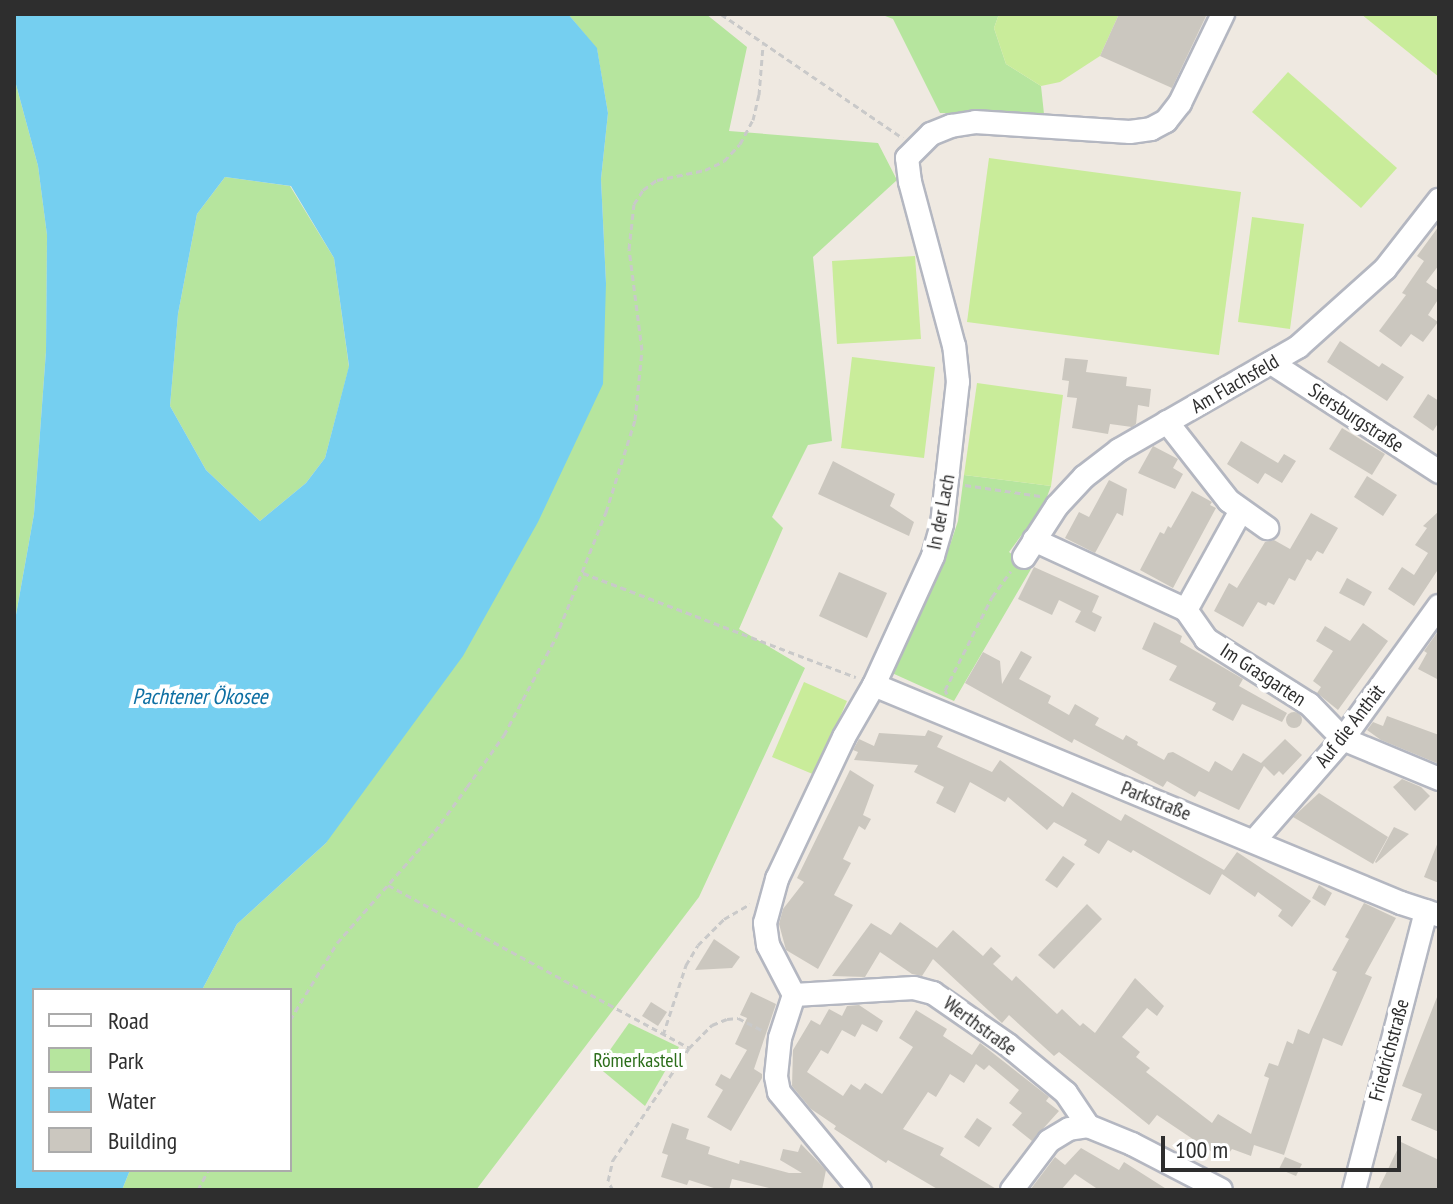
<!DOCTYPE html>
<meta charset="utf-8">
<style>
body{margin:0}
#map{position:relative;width:1453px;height:1204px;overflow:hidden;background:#efe9e1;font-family:"PT Sans Narrow",sans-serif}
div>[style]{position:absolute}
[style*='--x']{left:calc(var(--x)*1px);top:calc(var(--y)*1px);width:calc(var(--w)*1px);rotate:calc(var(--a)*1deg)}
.green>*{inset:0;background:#b6e59e}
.pitch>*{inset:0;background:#c9ec9a}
.water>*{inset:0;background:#75cff0}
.building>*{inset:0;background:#cbc7bf}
.round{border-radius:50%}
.path>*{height:3px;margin-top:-1.5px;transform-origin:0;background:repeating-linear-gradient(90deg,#c9c9c9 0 6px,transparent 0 10px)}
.roads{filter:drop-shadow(2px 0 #b4b7c1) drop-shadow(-2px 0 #b4b7c1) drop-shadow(0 2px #b4b7c1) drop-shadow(0 -2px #b4b7c1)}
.minor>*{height:22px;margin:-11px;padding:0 11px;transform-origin:11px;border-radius:11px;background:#fff}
span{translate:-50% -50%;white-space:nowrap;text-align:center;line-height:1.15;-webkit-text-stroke:8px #fff;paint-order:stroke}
.street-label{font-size:20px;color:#2e2e2e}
.park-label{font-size:20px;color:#2c6e1b}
.water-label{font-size:22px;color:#0d6fa3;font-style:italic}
.frame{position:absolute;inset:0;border:16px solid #2e2e2e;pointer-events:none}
.legend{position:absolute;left:32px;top:988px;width:260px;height:184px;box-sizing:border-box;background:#fff;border:2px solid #ababab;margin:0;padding:10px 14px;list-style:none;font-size:24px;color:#2e2e2e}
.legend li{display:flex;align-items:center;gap:16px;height:40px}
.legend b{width:40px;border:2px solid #ababab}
.scale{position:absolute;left:1161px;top:1136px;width:240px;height:36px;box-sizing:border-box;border:4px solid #2e2e2e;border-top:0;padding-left:10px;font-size:24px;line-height:28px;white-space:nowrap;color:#2e2e2e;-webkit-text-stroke:6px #fff;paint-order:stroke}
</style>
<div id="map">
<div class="green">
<div style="clip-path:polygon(568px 14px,706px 14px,747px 47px,729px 131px,878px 143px,897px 180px,813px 257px,832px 441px,808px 445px,772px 517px,783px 528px,739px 629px,805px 668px,699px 897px,476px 1190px,122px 1190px,130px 1170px,290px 1170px,290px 990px,202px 990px,237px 924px,326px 843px,606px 283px,601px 179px,608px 113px,597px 49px)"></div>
<div style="clip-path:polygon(880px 14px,999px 14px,994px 28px,1006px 64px,1041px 86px,1044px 114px,940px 113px,893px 19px)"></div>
<div style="clip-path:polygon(14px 77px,38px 166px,47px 235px,46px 351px,34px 514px,14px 626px)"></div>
<div style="clip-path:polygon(225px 177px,290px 186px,334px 258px,349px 367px,325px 458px,306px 483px,260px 521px,206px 470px,170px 406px,178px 314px,197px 214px)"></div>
<div style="clip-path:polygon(964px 475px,1051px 486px,1044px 505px,1009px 552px,1031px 569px,954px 701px,892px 673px,949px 548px,958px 521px)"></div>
<div style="clip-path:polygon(629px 1023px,679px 1047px,645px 1106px,598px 1067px)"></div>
</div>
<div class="pitch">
<div style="clip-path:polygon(999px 14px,1119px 14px,1100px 56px,1060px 82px,1041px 86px,1006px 64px,994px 28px)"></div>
<div style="clip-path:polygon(1361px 14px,1439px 14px,1439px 77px)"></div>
<div style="clip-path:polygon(1288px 72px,1397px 168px,1361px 208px,1252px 112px)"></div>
<div style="clip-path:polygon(989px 158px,1241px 192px,1219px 355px,967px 322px)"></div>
<div style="clip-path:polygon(1252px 217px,1304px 224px,1290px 329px,1238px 322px)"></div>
<div style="clip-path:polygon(915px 256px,921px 339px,837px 344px,832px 261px)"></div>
<div style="clip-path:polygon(852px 357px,935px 367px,924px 458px,841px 448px)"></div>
<div style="clip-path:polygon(977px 383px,1063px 395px,1051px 486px,964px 475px)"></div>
<div style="clip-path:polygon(804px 682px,847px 701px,815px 775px,772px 757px)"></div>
</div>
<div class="water">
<div style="clip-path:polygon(evenodd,14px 14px,568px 14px,597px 48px,608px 113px,601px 179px,606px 283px,603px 384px,538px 522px,463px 656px,326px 843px,237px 924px,202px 990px,34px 990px,34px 1170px,130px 1170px,122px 1190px,14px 1190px,14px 626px,34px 514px,46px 351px,47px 235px,38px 166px,14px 77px,14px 14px,225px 177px,291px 186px,334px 258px,349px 366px,325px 458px,306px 483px,260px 521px,206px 470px,170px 406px,178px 314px,197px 214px,225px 177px)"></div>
</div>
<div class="building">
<div style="clip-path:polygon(1119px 14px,1207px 14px,1172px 88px,1100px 56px)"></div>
<div style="clip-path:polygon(1439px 226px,1439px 265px,1426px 282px,1439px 291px,1439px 298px,1428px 315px,1438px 322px,1423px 342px,1411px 334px,1401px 347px,1379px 331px,1406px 295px,1402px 293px,1424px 261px,1417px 256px)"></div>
<div style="clip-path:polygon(1340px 341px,1379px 367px,1382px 363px,1404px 377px,1387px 401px,1327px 362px)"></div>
<div style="clip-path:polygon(1065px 358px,1088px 360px,1086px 372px,1127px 377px,1126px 386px,1151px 389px,1149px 407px,1138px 405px,1136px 424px,1132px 427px,1110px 424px,1108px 434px,1072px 428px,1077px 398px,1067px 397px,1069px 381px,1062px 380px)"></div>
<div style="clip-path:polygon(1428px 394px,1439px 401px,1439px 422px,1433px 431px,1413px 417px)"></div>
<div style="clip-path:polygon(1342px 428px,1385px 454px,1372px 475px,1329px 449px)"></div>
<div style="clip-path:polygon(1241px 441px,1278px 463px,1284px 454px,1296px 461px,1282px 483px,1265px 473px,1258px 484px,1227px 464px)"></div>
<div style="clip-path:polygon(1153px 446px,1178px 459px,1173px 468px,1183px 474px,1175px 489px,1138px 473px)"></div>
<div style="clip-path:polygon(833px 461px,895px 494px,890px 506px,914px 522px,909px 536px,818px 494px)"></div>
<div style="clip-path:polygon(1367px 476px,1397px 495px,1383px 516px,1354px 497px)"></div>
<div style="clip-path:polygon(1109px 480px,1127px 489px,1123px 516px,1117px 513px,1095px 553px,1065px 538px,1079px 512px,1089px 517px)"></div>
<div style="clip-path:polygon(1192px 491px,1212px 502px,1210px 505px,1216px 508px,1173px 588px,1140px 570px,1160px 532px,1164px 534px,1168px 526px,1171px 528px)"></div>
<div style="clip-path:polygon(1439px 511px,1439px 568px,1414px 606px,1388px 589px,1402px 567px,1414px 575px,1428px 553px,1415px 545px,1427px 528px,1423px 526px)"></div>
<div style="clip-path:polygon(1311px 513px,1338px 528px,1323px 554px,1317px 551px,1311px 561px,1307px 559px,1295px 581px,1289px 578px,1274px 605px,1268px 602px,1266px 606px,1258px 602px,1243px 627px,1214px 611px,1229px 583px,1237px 588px,1265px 542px,1274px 540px,1290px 549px)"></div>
<div style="clip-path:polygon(1034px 567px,1099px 596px,1092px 612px,1102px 617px,1095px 632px,1075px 622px,1081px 611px,1059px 600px,1052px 615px,1018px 599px)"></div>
<div style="clip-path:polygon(839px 572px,887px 593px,867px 638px,819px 616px)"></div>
<div style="clip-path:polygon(1347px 578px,1372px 592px,1364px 606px,1339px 593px)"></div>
<div style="clip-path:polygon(1154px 622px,1182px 636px,1180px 642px,1243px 679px,1239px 686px,1287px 713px,1282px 722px,1242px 704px,1233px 721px,1212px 710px,1216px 703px,1169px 680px,1177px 666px,1142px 649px)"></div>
<div style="clip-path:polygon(1363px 623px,1388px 641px,1338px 710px,1317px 693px,1321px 687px,1313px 681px,1333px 651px,1316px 641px,1325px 626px,1350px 641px)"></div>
<div style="clip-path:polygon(1439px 630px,1439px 680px,1418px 669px,1427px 653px,1424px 651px)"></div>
<div style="clip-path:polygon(1021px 651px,1032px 657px,1019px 679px,1051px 696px,1048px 703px,1069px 715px,1075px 704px,1099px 718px,1095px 725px,1123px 740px,1126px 735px,1138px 742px,1137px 745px,1164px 760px,1168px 753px,1173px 752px,1209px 772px,1215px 761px,1232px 771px,1243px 753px,1261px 763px,1285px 739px,1302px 755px,1283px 775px,1279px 771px,1274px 776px,1264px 766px,1239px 810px,1199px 791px,1195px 797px,1167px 781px,1163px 787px,1074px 739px,1072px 743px,965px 683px,983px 652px,1000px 661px,1002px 684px)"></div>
<div class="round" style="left:1286px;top:712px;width:16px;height:16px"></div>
<div style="clip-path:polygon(1387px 716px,1439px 735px,1439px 764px,1381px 740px,1367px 730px,1373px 722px,1383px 726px)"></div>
<div style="clip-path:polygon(928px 730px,943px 736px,937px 747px,992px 772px,1000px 760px,1063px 807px,1072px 792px,1121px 821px,1125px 814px,1224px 870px,1237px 852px,1311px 901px,1292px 927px,1278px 916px,1282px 910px,1258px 892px,1255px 897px,1222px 874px,1210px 895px,1133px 850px,1131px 853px,1108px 840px,1099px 854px,1084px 845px,1087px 840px,1054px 822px,1047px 830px,1008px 797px,1005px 802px,970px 782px,955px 813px,936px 803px,944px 787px,914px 772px,918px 765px,854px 760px,858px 752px,853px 750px,859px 739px,874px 746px,879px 733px,925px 736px)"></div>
<div style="clip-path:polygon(850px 770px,874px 785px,863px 815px,871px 819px,865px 830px,859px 826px,843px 859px,851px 863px,834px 895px,853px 905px,818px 969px,786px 950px,779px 924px,783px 909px,804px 882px,797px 878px)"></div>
<div style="clip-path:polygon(1402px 779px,1421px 787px,1430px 796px,1415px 811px,1393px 787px)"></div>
<div style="clip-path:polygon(1319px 793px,1388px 837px,1373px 864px,1293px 817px)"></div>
<div style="clip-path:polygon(1394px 827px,1409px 834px,1376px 863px,1375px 862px)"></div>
<div style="clip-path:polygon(1438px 842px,1439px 842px,1439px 883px,1424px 877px)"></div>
<div style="clip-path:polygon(1063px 856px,1075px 864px,1057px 888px,1045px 880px)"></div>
<div style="clip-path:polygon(1319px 885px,1332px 893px,1325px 906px,1312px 898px)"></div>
<div style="clip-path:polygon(1364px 903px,1396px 918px,1365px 974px,1372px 977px,1342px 1046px,1323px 1038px,1284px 1155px,1254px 1145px,1251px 1156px,1232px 1149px,1224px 1160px,1157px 1115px,1149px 1125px,1059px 1052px,1054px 1056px,1009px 1015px,1002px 1023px,933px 959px,922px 976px,912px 974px,880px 952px,865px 977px,832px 976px,871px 923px,891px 935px,900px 922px,937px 948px,953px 930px,983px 956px,991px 947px,1001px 956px,993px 964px,1012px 981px,1016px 976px,1057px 1014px,1062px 1009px,1080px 1026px,1083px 1023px,1095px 1033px,1135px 978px,1164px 1006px,1157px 1016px,1147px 1008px,1122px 1037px,1140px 1052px,1136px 1057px,1150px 1068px,1146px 1072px,1212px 1123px,1218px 1114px,1251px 1134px,1269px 1078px,1264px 1076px,1269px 1063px,1278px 1066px,1287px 1041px,1293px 1044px,1298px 1029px,1309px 1034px,1337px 972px,1332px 970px,1349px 939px,1345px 937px)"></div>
<div style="clip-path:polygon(1087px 904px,1102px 919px,1054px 969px,1038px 955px)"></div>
<div style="clip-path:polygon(714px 939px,740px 957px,732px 968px,695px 970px)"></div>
<div style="clip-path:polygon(751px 992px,776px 1004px,754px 1069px,762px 1074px,762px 1078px,731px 1131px,707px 1117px,723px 1090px,715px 1085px,721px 1074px,730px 1079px,747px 1050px,735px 1044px,747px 1018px,740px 1015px)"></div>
<div style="clip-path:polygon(1439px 992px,1439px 1132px,1411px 1120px,1422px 1094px,1402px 1086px)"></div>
<div style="clip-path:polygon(651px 1002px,667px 1012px,658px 1026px,642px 1016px)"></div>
<div style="clip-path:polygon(859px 1005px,883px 1021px,877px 1032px,862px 1024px,855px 1037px,842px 1030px,828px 1054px,821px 1050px,807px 1072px,843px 1096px,851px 1084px,860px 1090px,865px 1083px,882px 1094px,913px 1047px,899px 1038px,916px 1010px,947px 1029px,943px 1036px,972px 1055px,980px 1043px,1049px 1097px,1046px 1101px,1059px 1111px,1032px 1141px,1012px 1125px,1022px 1113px,1009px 1103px,1019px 1090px,989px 1065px,984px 1070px,976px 1064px,964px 1083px,950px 1074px,936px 1097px,928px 1092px,903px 1129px,944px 1148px,940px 1155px,998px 1190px,939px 1190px,888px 1160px,886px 1163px,834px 1129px,836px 1126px,811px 1109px,792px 1086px,793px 1050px,811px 1020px,820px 1025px,829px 1009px,842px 1016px,847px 1006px)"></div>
<div style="clip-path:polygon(977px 1118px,992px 1128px,979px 1147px,964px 1137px)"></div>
<div style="clip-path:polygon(672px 1123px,689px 1129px,686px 1139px,710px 1147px,708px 1154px,739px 1164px,740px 1160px,789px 1173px,802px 1173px,780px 1160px,783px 1149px,798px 1152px,801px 1144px,826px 1170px,822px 1190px,777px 1190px,732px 1179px,729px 1190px,720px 1190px,689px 1180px,687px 1185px,661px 1177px,668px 1155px,662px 1153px)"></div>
<div style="clip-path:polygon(1401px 1142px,1439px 1160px,1439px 1190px,1378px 1190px)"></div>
<div style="clip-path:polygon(1081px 1148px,1119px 1170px,1124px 1162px,1168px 1190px,1099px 1190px,1075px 1174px,1061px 1190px,1030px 1190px,1055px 1157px,1065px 1165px)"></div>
<div style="clip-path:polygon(1285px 1157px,1302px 1164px,1296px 1176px,1279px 1169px)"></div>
</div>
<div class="path">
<div style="--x:721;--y:14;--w:220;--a:34.3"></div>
<div style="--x:965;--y:485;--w:76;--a:8.3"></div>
<div style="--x:583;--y:573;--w:292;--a:20.9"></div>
<div style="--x:947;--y:694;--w:4;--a:-117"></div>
<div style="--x:945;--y:690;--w:104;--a:-63.2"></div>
<div style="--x:992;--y:597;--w:32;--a:-54"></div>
<div style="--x:388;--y:885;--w:342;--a:28.4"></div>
<div style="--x:290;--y:1020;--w:90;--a:-58.6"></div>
<div style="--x:337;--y:943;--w:149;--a:-48.8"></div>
<div style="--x:435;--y:831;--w:54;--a:-54"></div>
<div style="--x:467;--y:787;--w:64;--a:-54.6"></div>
<div style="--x:504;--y:735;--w:111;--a:-62"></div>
<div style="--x:556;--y:637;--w:135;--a:-68.2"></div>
<div style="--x:606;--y:512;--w:96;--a:-72.5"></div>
<div style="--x:635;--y:420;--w:70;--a:-84.3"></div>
<div style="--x:642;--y:350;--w:102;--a:-97.3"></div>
<div style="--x:629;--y:249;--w:45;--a:-83.7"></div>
<div style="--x:634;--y:204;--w:17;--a:-57"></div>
<div style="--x:643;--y:190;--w:17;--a:-36"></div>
<div style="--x:657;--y:180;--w:49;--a:-11.8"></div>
<div style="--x:705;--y:170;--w:21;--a:-25"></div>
<div style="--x:724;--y:161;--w:23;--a:-47"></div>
<div style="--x:740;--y:144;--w:27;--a:-62"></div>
<div style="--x:753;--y:120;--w:26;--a:-77"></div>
<div style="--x:759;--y:95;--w:50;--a:-85.4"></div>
<div style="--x:663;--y:1035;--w:74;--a:-71.8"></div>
<div style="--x:686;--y:965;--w:23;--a:-59"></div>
<div style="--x:698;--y:945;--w:37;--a:-45"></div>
<div style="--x:724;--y:919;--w:30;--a:-30"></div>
<div style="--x:198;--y:1190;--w:22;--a:-63"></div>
<div style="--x:613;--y:1190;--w:10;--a:-119"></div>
<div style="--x:608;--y:1181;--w:22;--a:-77"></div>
<div style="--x:613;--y:1160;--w:135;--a:-55.8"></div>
<div style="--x:689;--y:1048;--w:33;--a:-45"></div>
<div style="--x:712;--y:1025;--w:16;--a:-22"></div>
<div style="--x:727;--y:1019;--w:11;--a:-5"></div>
<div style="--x:738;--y:1018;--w:29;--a:27"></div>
</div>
<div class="roads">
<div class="minor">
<div style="--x:1273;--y:364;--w:198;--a:33"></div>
<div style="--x:1167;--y:422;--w:100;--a:51.9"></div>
<div style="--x:1229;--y:501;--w:47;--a:35.4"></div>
<div style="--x:1034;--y:540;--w:167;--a:24.7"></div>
<div style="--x:1186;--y:610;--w:35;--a:55"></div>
<div style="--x:1206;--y:639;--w:122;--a:32.3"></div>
<div style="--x:1309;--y:704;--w:49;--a:45.8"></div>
<div style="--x:1343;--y:739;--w:104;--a:22.6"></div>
<div style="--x:1024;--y:557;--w:61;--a:-57.1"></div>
<div style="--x:1057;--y:506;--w:40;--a:-47"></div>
<div style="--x:1084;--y:477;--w:44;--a:-37.6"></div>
<div style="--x:1119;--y:450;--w:207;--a:-29.9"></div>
<div style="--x:1298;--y:347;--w:117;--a:-41.9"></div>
<div style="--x:1385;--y:269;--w:88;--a:-52"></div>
<div style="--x:1186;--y:610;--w:112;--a:-61.1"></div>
<div style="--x:874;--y:685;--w:570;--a:22.47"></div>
<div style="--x:1401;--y:903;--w:40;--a:18"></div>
<div style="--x:1255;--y:840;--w:134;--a:-48.9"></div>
<div style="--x:1343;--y:739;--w:164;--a:-54.2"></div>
<div style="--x:794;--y:995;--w:120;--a:-3.3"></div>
<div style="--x:914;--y:988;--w:20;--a:15"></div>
<div style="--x:933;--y:993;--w:91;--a:34.7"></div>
<div style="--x:1008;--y:1045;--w:75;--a:39.6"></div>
<div style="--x:1066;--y:1093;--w:40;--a:56"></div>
<div style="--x:860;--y:1190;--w:127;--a:-129.6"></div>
<div style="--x:779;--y:1092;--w:16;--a:-101"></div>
<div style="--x:776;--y:1076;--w:38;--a:-84"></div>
<div style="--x:780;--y:1038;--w:45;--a:-72"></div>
<div style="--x:794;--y:995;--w:56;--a:-117.5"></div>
<div style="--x:768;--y:945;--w:22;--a:-98"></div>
<div style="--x:765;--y:923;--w:46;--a:-74.7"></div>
<div style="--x:777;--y:879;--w:157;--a:-64.7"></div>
<div style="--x:844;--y:737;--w:60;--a:-60"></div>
<div style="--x:874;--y:685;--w:142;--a:-65.4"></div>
<div style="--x:933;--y:556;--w:33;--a:-74"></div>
<div style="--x:942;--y:524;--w:143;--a:-83.6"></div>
<div style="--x:958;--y:382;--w:36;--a:-96"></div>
<div style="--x:954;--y:346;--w:170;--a:-105"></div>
<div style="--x:910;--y:182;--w:24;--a:-97"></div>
<div style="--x:907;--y:158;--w:34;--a:-45"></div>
<div style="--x:931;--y:134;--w:22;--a:-22"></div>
<div style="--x:951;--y:126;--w:24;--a:-9"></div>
<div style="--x:975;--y:122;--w:155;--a:3.7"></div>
<div style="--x:1130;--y:132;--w:21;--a:-8"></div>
<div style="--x:1151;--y:129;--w:17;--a:-28"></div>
<div style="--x:1166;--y:121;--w:23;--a:-52"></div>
<div style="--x:1180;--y:103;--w:99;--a:-64.2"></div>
<div style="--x:1012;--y:1190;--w:61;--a:-52.9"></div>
<div style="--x:1049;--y:1141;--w:23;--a:-31"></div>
<div style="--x:1069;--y:1129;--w:19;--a:-9"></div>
<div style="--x:1088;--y:1126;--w:48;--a:22.2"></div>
<div style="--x:1132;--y:1144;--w:100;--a:27.3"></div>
<div style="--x:1354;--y:1190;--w:288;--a:-75.5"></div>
</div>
</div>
<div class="street-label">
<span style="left:1235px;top:384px;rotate:-30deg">Am Flachsfeld</span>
<span style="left:1356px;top:418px;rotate:33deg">Siersburgstraße</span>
<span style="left:941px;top:512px;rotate:-79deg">In der Lach</span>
<span style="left:1263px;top:675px;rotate:33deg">Im Grasgarten</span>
<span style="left:1350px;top:726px;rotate:-52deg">Auf die Anthät</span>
<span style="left:1156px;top:801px;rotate:22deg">Parkstraße</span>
<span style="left:980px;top:1026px;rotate:36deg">Werthstraße</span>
<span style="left:1389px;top:1050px;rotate:-75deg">Friedrichstraße</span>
</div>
<div class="park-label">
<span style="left:638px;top:1060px">Römerkastell</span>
</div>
<div class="water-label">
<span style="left:200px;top:697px">Pachtener Ökosee</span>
</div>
<div class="frame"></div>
<ul class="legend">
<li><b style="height:10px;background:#fff"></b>Road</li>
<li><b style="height:22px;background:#b6e59e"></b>Park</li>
<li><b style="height:22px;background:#75cff0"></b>Water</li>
<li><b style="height:22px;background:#cbc7bf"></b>Building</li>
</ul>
<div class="scale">100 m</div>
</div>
